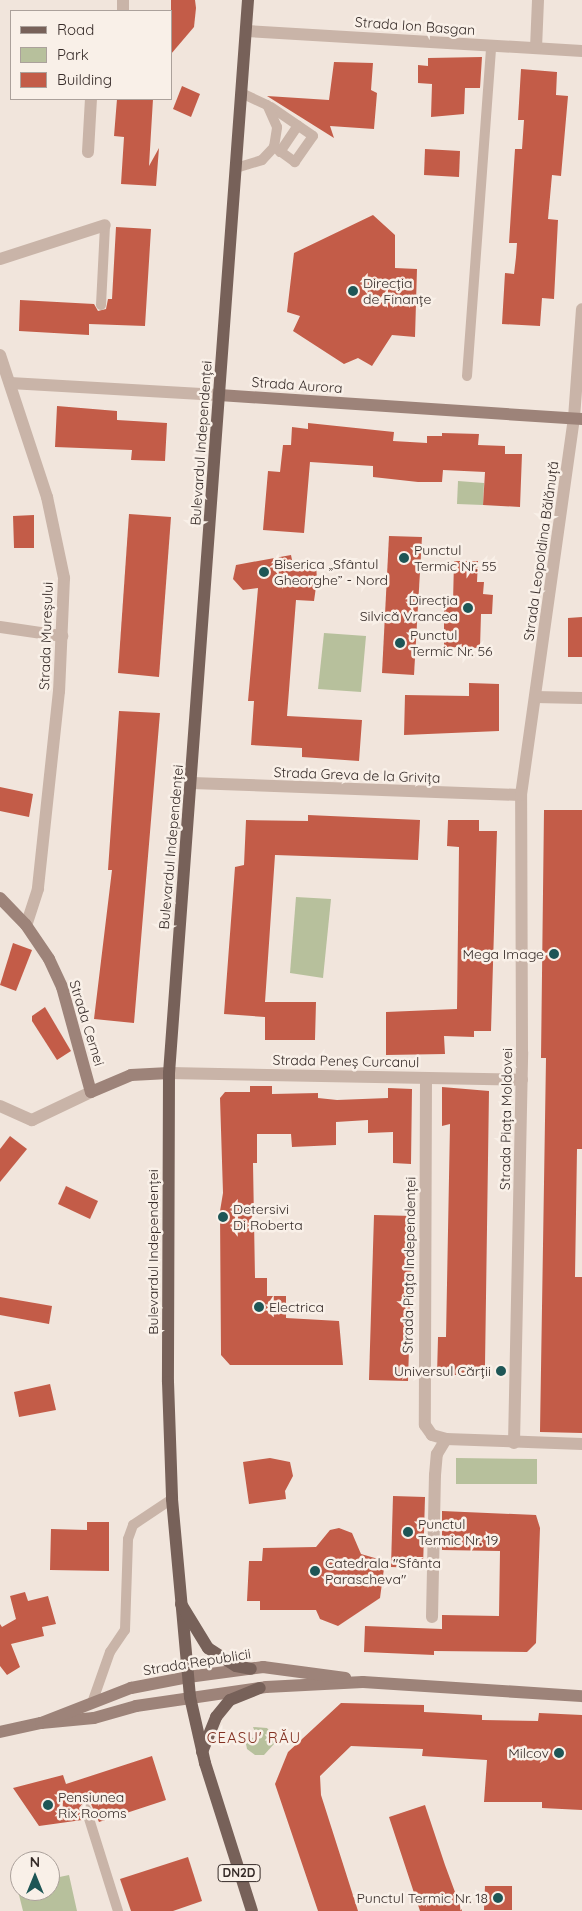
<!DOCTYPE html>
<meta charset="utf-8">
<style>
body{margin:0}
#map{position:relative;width:582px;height:1911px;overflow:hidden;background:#f1e5dc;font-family:Quicksand,sans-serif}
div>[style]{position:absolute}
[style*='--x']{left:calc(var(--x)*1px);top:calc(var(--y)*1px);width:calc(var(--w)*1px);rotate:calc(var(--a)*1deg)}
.green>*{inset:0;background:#b7c09c}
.building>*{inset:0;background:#c35c48}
.lane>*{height:10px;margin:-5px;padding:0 5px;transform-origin:5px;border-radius:5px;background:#c9b4a8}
.street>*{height:12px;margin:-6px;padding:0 6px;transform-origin:6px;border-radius:6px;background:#c9b4a8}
.secondary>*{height:12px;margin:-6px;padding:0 6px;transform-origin:6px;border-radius:6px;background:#9d8379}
.primary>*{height:12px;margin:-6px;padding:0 6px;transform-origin:6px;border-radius:6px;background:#776159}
.dots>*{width:14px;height:14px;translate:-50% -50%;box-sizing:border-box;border:2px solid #f9f0e8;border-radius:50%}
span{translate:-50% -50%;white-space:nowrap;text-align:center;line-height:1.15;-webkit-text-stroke:5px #f9f0e8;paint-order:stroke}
.shield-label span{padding:1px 4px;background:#f9f0e8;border:1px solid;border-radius:4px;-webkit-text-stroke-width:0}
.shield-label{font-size:12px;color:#362b28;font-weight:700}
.street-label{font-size:14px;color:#362b28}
.poi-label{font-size:14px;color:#362b28}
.left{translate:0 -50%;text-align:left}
.right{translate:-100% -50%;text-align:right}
.neighbourhood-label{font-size:15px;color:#833223;letter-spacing:1px}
.legend{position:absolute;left:10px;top:10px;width:162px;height:90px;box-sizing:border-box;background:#f9f0e8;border:1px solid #aba19b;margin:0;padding:6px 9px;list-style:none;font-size:15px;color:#362b28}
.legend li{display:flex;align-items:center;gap:10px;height:25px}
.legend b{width:25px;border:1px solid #aba19b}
.north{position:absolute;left:10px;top:1851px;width:50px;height:50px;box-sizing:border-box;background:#f9f0e8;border:1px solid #aba19b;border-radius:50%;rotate:0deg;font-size:14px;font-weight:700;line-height:20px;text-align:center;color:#362b28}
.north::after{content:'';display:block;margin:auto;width:18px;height:22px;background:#1e5656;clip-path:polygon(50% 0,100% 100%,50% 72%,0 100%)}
</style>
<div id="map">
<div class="green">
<div style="clip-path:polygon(458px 481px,484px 483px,483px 505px,457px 504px)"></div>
<div style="clip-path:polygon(324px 633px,366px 636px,361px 692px,318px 689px)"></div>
<div style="clip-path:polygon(296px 897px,331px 899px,323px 978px,290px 973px)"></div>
<div style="clip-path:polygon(456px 1458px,537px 1459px,537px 1484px,456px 1484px)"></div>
<div style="clip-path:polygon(253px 1727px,267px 1728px,273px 1735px,274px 1744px,264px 1755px,255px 1755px,247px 1749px,245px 1739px,257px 1737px)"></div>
<div style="clip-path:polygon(69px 1875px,77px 1911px,23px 1911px,17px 1887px,20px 1891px,50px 1891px,50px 1879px)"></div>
</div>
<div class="building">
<div style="clip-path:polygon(171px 0,195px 0,196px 8px,194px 27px,171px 54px)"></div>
<div style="clip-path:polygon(482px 57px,480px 88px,465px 88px,464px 114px,431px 117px,432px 84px,418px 83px,418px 65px,428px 66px,428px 58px)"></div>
<div style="clip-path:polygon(334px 62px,373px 63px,371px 90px,377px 93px,374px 129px,330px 126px,334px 138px,267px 96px,329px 100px)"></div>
<div style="clip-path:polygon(521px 69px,557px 72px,556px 95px,568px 96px,561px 176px,552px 175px,548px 219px,558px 220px,554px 299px,542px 298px,540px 326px,502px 324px,505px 273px,514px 274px,516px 257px,517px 243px,509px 243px,515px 149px,522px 149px,524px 120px,518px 120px)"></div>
<div style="clip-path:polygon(182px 86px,200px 94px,191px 117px,173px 109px)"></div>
<div style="clip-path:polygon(117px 99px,153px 99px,149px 166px,159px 148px,156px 186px,121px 184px,124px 137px,114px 136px)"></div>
<div style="clip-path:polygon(425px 149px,460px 151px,459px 177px,424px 175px)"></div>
<div style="clip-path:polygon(373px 215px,395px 235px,395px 268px,417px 269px,415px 337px,392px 335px,372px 366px,358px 358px,344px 364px,293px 331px,300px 316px,287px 312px,294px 253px)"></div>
<div style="clip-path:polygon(116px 227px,151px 229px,145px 326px,89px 324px,89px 335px,19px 331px,20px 300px,94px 304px,98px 311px,106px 309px,108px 299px,112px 299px)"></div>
<div style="clip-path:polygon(57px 406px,117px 411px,117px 420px,167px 423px,165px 461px,131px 460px,132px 450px,55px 447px)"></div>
<div style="clip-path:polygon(308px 423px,394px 432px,393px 441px,427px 443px,427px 436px,442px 436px,442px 433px,479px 434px,478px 445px,505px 446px,505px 454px,522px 454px,520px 507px,483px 505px,485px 472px,443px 470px,442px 482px,418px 482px,373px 477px,373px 466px,310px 462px,304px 533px,263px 530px,268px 471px,280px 472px,283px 445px,291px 445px,292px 427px,308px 429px)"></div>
<div style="clip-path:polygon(129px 514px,171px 517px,159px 677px,118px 673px)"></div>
<div style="clip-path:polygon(34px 515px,34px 548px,14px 548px,13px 516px)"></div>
<div style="clip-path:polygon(389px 536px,422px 537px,414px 675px,382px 673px)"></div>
<div style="clip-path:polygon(291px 555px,293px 565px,316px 564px,317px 580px,314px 601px,296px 600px,287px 716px,362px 720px,359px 761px,302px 757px,302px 748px,251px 745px,254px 701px,248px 701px,258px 588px,243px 590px,233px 579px,236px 565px)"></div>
<div style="clip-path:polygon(454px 561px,478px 561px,477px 582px,484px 582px,483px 594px,493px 595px,492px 614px,481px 614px,480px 648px,444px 647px,444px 601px,453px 602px)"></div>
<div style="clip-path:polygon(582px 617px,582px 657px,568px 657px,568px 618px)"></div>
<div style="clip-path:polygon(469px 683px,499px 684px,499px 731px,404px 735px,405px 695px,469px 696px)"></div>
<div style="clip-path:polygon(119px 711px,160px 713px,134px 1023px,94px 1019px,112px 870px,108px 870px)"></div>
<div style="clip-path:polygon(0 787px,33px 794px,29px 817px,0 811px)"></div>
<div style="clip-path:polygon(544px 810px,582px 810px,582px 1149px,577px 1149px,575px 1277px,582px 1277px,582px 1433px,540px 1432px,546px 1058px,541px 1058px)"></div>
<div style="clip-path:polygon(308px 815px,420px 820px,418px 860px,275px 855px,265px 1002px,316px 1002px,315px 1040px,265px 1040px,265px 1017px,224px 1014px,235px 867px,244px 865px,246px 820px,308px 821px)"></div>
<div style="clip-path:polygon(448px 820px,479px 820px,479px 831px,497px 831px,491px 1031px,474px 1031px,474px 1037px,444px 1036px,445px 1054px,386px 1055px,386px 1012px,457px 1009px,459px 847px,447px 846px)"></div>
<div style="clip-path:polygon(13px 943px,32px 950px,16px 991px,0 985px)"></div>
<div style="clip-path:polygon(45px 1007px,71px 1051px,57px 1060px,32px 1021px,32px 1016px)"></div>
<div style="clip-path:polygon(250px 1086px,272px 1086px,272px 1094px,318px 1093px,318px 1098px,337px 1100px,388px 1098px,388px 1088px,412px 1089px,411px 1164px,393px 1163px,393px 1132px,368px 1133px,368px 1120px,336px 1122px,336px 1145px,292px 1147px,291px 1134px,257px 1134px,257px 1163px,253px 1163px,255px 1278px,267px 1278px,267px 1296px,286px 1296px,286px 1318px,339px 1321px,343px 1365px,230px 1365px,221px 1355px,220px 1211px,223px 1193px,220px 1098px,225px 1092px,250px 1092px)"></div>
<div style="clip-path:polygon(442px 1087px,489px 1091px,485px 1366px,478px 1375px,437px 1375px,438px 1337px,446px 1337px,450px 1124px,442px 1126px)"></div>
<div style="clip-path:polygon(10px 1136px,27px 1149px,0 1182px,0 1149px)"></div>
<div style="clip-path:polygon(66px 1186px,98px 1201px,90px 1219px,58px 1204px)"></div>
<div style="clip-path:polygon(374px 1215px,413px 1216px,408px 1381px,369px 1380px)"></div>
<div style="clip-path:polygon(0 1297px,52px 1306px,49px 1324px,0 1315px)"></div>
<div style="clip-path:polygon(50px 1384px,56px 1410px,19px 1417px,14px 1392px)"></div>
<div style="clip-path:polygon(270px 1458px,290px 1462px,293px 1476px,285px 1491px,286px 1499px,249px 1504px,243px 1462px)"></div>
<div style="clip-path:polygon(393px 1496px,425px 1497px,423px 1568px,391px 1567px)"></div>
<div style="clip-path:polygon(442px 1511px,536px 1515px,540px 1528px,536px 1643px,527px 1652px,434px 1651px,434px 1655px,364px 1652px,365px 1626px,442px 1629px,442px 1615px,499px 1616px,500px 1551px,442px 1550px)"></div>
<div style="clip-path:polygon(87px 1522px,109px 1522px,109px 1571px,50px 1570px,51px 1529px,87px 1530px)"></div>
<div style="clip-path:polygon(339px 1528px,352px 1533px,361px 1554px,385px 1561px,380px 1598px,338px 1626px,320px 1619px,316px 1610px,260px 1610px,260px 1601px,247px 1601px,249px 1561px,262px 1561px,263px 1548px,316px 1547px,330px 1530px)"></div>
<div style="clip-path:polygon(25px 1592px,28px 1601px,48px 1596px,56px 1624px,42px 1627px,44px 1636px,11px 1644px,20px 1667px,7px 1675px,0 1666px,0 1624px,2px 1627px,16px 1619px,10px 1596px)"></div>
<div style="clip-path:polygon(341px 1703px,424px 1705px,424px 1712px,482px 1715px,482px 1720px,538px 1721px,539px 1713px,582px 1715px,582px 1810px,542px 1808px,542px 1802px,484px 1802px,487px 1760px,422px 1756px,423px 1749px,351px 1746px,320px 1776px,321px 1795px,358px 1911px,318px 1911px,275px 1784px,288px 1752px)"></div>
<div style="clip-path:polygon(152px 1756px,166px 1800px,99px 1822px,91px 1804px,84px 1802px,79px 1808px,82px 1820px,39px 1826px,13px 1788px,63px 1775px,66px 1784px)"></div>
<div style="clip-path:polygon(425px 1805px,445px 1865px,462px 1911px,420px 1911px,389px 1817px)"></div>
<div style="clip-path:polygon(188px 1857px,202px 1901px,173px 1911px,131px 1911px,120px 1879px)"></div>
<div style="clip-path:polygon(485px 1886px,512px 1886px,512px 1910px,484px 1910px)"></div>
</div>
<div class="lane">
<div style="--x:271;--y:107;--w:51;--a:34.6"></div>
<div style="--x:313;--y:136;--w:32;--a:125"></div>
<div style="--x:295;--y:162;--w:26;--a:-144"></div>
<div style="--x:280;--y:152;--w:32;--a:-56"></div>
<div style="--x:236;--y:168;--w:27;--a:-17"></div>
<div style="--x:262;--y:160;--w:18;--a:-47"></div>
<div style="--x:274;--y:147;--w:20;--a:-81"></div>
<div style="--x:277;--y:127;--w:24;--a:-114"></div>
<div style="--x:267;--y:105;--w:29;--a:-155"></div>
<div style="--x:101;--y:305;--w:80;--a:-87.1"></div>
<div style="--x:467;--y:376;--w:331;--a:-85.8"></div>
<div style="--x:92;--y:1703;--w:54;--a:-70.6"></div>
<div style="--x:110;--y:1652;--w:27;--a:-56"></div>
<div style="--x:125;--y:1630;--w:91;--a:-88.1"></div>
<div style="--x:128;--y:1539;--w:15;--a:-70"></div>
<div style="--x:133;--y:1525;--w:47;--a:-33.7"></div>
<div style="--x:86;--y:1809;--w:107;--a:72.6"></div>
</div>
<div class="street">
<div style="--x:123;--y:0;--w:11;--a:90"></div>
<div style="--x:246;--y:31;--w:337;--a:3.4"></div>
<div style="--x:536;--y:48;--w:48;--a:-87.6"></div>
<div style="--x:88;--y:152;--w:53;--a:-86.8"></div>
<div style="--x:0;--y:259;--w:110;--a:-17.9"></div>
<div style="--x:0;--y:355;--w:150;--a:71.7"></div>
<div style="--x:47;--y:497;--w:83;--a:78.1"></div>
<div style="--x:64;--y:578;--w:113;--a:92.5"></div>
<div style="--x:59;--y:691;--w:199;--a:96.1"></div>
<div style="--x:38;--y:889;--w:38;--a:108"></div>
<div style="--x:10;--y:383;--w:209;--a:3.3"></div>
<div style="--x:0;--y:627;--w:63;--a:8.3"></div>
<div style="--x:535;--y:697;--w:47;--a:1.2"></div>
<div style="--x:192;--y:783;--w:329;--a:2.1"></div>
<div style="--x:169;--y:1073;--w:353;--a:1.1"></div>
<div style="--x:426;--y:1078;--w:347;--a:90.2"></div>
<div style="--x:425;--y:1425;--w:12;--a:55"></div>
<div style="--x:432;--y:1435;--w:15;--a:16"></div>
<div style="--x:446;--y:1439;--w:136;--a:2.1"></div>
<div style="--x:0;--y:1106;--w:35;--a:24"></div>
<div style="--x:32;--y:1120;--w:65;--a:-25.4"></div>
<div style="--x:514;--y:1443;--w:391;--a:-88.8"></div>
<div style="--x:522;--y:1052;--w:257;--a:-90.2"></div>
<div style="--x:521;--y:795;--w:381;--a:-82"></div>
<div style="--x:574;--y:418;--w:109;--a:-85.8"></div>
<div style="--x:432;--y:1617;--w:142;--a:-88.8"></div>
<div style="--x:435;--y:1475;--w:21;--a:-85"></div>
<div style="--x:437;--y:1454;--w:17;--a:-59"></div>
</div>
<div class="secondary">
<div style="--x:219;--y:395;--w:364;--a:3.8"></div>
<div style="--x:0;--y:898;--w:37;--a:46"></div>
<div style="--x:26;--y:925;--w:41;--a:55.9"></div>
<div style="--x:49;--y:959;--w:31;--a:65"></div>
<div style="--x:62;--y:987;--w:109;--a:74.6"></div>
<div style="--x:91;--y:1092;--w:43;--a:-23"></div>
<div style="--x:131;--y:1075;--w:38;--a:-3"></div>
<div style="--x:41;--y:1723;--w:53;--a:-5.4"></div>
<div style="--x:94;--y:1718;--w:44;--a:-15.9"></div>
<div style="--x:136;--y:1706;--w:131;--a:-8.3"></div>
<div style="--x:266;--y:1687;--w:97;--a:-3"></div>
<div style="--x:363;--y:1682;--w:219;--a:3.7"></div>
<div style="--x:0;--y:1732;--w:42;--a:-12.4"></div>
<div style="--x:41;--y:1723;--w:97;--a:-21.3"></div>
<div style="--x:131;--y:1688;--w:58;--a:-10.9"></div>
<div style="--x:188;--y:1677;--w:76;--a:-7.6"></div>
<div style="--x:263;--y:1667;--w:83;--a:7.6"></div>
</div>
<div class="primary">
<div style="--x:248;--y:0;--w:1076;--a:94.21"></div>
<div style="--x:169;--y:1073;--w:309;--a:90.2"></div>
<div style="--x:168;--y:1382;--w:117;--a:88"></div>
<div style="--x:172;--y:1499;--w:199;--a:84.8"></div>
<div style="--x:190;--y:1697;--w:68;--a:77.2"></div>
<div style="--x:205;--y:1763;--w:155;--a:72.4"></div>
<div style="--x:181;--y:1604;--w:52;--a:58.5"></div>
<div style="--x:208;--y:1648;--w:33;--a:33"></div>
<div style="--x:236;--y:1666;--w:15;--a:11"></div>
<div style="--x:202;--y:1752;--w:38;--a:-68"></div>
<div style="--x:216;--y:1717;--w:22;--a:-51"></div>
<div style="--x:230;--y:1700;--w:32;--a:-22"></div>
</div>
<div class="dots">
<div style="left:353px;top:291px;background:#1e5656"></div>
<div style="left:404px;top:558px;background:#1e5656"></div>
<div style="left:264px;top:572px;background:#1e5656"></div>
<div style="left:468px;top:608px;background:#1e5656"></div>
<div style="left:400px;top:643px;background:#1e5656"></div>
<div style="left:554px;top:954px;background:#1e5656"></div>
<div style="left:223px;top:1217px;background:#1e5656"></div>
<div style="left:259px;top:1307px;background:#1e5656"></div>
<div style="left:501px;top:1371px;background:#1e5656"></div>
<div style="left:408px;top:1532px;background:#1e5656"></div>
<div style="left:315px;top:1571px;background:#1e5656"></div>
<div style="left:559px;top:1753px;background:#1e5656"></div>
<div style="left:48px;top:1805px;background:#1e5656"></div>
<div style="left:498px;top:1898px;background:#1e5656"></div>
</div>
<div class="shield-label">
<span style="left:239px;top:1873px">DN2D</span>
</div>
<div class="street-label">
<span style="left:415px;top:26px;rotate:4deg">Strada Ion Basgan</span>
<span style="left:297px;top:385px;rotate:4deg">Strada Aurora</span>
<span style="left:201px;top:443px;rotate:-86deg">Bulevardul Independenței</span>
<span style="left:541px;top:551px;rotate:-82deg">Strada Leopoldina Bălănuță</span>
<span style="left:46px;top:636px;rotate:-88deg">Strada Mureșului</span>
<span style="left:357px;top:775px;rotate:2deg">Strada Greva de la Grivița</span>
<span style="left:171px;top:847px;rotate:-85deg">Bulevardul Independenței</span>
<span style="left:87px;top:1023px;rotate:73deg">Strada Cernei</span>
<span style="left:346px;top:1061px;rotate:1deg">Strada Peneș Curcanul</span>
<span style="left:506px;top:1119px;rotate:-89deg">Strada Piața Moldovei</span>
<span style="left:153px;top:1252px;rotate:-90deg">Bulevardul Independenței</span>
<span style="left:409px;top:1265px;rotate:-89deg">Strada Piața Independenței</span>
<span style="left:197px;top:1662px;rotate:-9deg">Strada Republicii</span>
</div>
<div class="poi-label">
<span class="left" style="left:363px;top:291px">Direcția<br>de Finanțe</span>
<span class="left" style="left:414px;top:558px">Punctul<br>Termic Nr. 55</span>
<span class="left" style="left:274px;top:572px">Biserica „Sfântul<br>Gheorghe” - Nord</span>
<span class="right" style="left:458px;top:608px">Direcția<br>Silvică Vrancea</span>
<span class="left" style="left:410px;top:643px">Punctul<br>Termic Nr. 56</span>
<span class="right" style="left:544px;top:954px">Mega Image</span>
<span class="left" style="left:233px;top:1217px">Detersivi<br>Di Roberta</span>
<span class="left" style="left:269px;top:1307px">Electrica</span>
<span class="right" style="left:491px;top:1371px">Universul Cărții</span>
<span class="left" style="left:418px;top:1532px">Punctul<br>Termic Nr. 19</span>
<span class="left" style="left:325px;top:1571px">Catedrala "Sfânta<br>Parascheva"</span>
<span class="right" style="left:549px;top:1753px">Milcov</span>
<span class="left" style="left:58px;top:1805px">Pensiunea<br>Rix Rooms</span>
<span class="right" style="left:488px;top:1898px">Punctul Termic Nr. 18</span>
</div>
<div class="neighbourhood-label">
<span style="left:254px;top:1738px">CEASU' RĂU</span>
</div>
<ul class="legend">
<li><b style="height:6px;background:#776159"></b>Road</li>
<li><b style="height:14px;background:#b7c09c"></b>Park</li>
<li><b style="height:14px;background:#c35c48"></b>Building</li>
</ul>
<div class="north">N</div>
</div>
